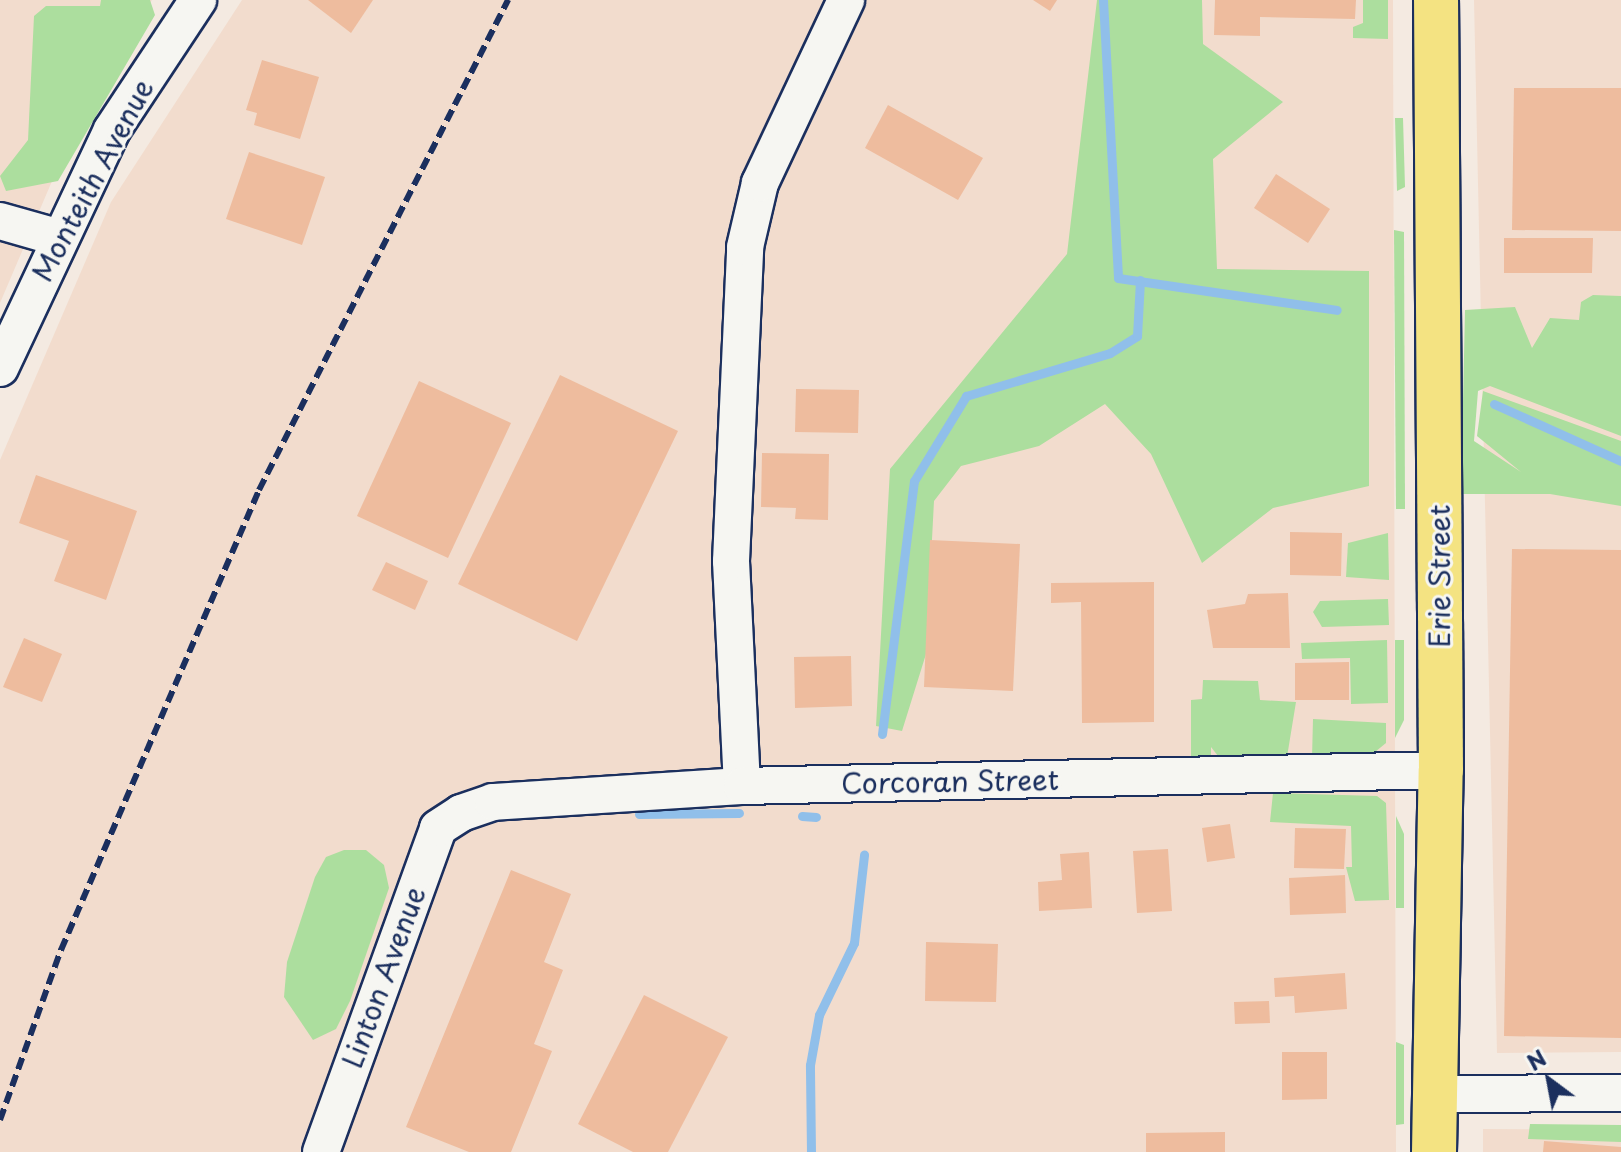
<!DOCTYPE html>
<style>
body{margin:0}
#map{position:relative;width:1621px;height:1152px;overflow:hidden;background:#f4eae1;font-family:"Playpen Sans",sans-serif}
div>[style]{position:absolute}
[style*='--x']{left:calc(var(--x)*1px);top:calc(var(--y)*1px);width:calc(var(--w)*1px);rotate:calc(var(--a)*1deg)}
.built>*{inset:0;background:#f2dccd}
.green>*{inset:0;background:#acde9e}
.stream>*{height:9px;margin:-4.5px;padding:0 4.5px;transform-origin:4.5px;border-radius:4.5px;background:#90bfea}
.building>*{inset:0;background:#eebc9e}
.roads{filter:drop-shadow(2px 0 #1b2f5e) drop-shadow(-2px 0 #1b2f5e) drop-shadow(0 2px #1b2f5e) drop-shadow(0 -2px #1b2f5e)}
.minor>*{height:36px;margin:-18px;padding:0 18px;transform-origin:18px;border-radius:18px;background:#f6f6f2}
.major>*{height:44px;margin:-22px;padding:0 22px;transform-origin:22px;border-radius:22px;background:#f4e382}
.rail>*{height:6px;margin-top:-3px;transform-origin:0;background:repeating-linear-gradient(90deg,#1b2f5e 0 12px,transparent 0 18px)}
span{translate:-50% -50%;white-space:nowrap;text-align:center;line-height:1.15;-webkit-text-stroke:6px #f6f6f2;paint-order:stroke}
.street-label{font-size:28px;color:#1b2f5e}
.north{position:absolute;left:1509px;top:1040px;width:80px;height:80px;-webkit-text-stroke:6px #f6f6f2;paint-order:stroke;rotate:328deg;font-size:22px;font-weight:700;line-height:32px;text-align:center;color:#1b2f5e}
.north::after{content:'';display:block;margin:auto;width:28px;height:36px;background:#1b2f5e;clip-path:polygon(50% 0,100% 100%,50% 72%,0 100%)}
</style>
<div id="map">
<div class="built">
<div style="clip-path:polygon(0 0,152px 0,90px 92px,0 303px)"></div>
<div style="clip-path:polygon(242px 0,1393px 0,1396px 1152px,0 1152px,0 460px,111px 202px)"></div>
<div style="clip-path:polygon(1474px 0,1621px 0,1621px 1052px,1497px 1053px)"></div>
<div style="clip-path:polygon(1483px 1129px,1621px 1130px,1621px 1152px,1483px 1152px)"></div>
</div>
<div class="green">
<div style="clip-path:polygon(101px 0,150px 0,155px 15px,58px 181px,6px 191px,0 176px,28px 140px,34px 16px,46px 6px,100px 6px)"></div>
<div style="clip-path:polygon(1097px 0,1202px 0,1203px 44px,1283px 102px,1213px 159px,1217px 269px,1369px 271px,1369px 486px,1273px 508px,1202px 563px,1151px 454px,1105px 404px,1039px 446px,961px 466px,934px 501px,926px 654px,902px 731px,876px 726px,890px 469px,1067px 254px)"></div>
<div style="clip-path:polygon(1363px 0,1388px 0,1388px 39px,1353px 38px,1353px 27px,1363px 23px)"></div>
<div style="clip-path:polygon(1395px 118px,1403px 118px,1405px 187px,1397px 191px)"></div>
<div style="clip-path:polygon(1394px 230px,1404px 232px,1405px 509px,1396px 509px)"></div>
<div style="clip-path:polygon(1593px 295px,1621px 296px,1621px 436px,1490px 386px,1478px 391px,1474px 441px,1521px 472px,1477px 436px,1483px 391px,1621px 441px,1621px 506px,1550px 494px,1461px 494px,1465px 310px,1515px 307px,1532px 348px,1550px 318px,1579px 320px,1581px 302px)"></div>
<div style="clip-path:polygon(1388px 533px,1389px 580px,1346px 577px,1348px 543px)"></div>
<div style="clip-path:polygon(1388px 599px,1389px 625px,1322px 627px,1313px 612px,1320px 601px)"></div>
<div style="clip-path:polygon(1387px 640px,1388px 703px,1351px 704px,1350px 658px,1302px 659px,1301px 643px)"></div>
<div style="clip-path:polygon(1395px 640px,1404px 640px,1404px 720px,1395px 738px)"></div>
<div style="clip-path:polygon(1203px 680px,1258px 681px,1260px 700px,1296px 702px,1287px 757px,1218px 756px,1211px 747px,1211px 757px,1191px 757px,1191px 700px,1202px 699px)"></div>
<div style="clip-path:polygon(1313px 719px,1386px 723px,1386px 743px,1375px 752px,1312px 758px)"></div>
<div style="clip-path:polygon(1273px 793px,1377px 796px,1386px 803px,1389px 900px,1355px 901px,1346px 867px,1352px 867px,1351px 826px,1270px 822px)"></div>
<div style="clip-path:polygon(1396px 816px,1404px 834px,1404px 908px,1396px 908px)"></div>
<div style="clip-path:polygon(344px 850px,366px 850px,384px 865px,389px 888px,350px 1001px,336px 1029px,313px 1040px,284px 997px,287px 962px,315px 877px,326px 857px)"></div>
<div style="clip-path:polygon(1396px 1042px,1404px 1045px,1404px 1124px,1396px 1125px)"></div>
<div style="clip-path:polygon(1530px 1124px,1621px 1125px,1621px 1142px,1528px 1139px)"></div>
</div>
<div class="stream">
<div style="--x:1103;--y:0;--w:278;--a:86.9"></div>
<div style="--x:1118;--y:278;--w:221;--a:8.3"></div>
<div style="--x:1494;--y:404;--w:139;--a:24.2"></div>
<div style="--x:882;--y:734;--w:255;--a:-82.8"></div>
<div style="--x:914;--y:481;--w:100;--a:-58.5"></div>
<div style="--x:966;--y:396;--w:150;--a:-16.6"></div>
<div style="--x:1110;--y:353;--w:32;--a:-32"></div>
<div style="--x:1137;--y:336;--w:56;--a:-86.9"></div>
<div style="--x:639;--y:814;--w:100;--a:-0.6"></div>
<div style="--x:802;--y:816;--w:14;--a:4"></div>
<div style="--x:811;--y:1152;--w:87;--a:-90.7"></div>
<div style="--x:810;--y:1065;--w:51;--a:-79.8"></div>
<div style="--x:819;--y:1015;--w:80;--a:-64.1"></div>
<div style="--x:854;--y:943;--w:89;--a:-83.5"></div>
</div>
<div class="building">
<div style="clip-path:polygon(308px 0,373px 0,351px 33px)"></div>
<div style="clip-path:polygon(1033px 0,1057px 0,1050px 11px)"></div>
<div style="clip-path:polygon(1215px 0,1356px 0,1355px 19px,1260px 17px,1260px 36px,1214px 35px)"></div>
<div style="clip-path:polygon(262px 60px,319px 77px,300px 139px,254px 125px,257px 113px,246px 110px)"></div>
<div style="clip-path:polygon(1514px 88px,1621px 88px,1621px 231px,1512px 230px)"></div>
<div style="clip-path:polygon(888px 105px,983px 158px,958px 200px,865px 148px)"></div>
<div style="clip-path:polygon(249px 152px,325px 177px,302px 245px,226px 219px)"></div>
<div style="clip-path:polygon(1276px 174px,1330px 209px,1308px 243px,1254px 208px)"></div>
<div style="clip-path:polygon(1504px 238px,1593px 238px,1592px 273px,1504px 273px)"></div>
<div style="clip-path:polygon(560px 375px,678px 431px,577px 641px,458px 584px)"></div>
<div style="clip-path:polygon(419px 381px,511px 423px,448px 558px,357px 516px)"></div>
<div style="clip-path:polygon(796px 389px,859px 390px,858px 433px,795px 432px)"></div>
<div style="clip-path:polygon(762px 453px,829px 454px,828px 520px,795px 519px,796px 508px,761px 507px)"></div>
<div style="clip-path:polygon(36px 475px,137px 511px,106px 600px,54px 581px,69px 541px,19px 523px)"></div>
<div style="clip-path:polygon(1290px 532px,1342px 533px,1341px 576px,1290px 575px)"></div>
<div style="clip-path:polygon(930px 540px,1020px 544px,1013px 691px,924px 687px)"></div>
<div style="clip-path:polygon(1512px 549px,1621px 550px,1621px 1038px,1504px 1036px)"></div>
<div style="clip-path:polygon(386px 562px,428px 581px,415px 610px,372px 590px)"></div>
<div style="clip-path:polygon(1154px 582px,1154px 722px,1082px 723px,1081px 602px,1051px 603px,1051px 583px)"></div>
<div style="clip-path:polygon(1288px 593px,1290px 648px,1213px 648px,1207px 610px,1245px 604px,1248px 594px)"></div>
<div style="clip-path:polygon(24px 638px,62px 654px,42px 702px,3px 687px)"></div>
<div style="clip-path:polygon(851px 656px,852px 706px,795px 708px,794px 657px)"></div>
<div style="clip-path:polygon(1349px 662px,1349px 700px,1295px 700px,1295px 663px)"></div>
<div style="clip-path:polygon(1230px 824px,1235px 858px,1207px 862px,1202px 828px)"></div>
<div style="clip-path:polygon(1295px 828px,1346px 829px,1344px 869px,1294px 868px)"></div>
<div style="clip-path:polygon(1168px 849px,1172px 911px,1137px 913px,1133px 851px)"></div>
<div style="clip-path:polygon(1089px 852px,1092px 908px,1039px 911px,1038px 882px,1062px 880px,1060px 854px)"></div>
<div style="clip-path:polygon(511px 870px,571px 894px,544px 962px,563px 970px,534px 1044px,552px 1051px,511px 1152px,469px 1152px,406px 1127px)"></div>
<div style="clip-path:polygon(1345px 875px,1346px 913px,1290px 915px,1289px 878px)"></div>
<div style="clip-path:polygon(926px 942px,998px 944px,996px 1002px,925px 1001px)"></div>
<div style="clip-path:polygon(1345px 973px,1347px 1009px,1295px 1013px,1294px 996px,1275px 997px,1274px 978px)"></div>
<div style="clip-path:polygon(644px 995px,728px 1037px,668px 1152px,633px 1152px,578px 1124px)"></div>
<div style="clip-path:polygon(1269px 1001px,1270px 1023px,1235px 1024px,1234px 1002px)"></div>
<div style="clip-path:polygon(1282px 1052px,1327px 1052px,1327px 1099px,1282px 1100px)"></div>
<div style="clip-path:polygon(1225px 1132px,1225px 1152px,1146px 1152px,1146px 1133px)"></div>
<div style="clip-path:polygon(1544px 1141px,1621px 1147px,1621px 1152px,1543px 1152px)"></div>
</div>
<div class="roads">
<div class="minor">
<div style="--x:0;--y:221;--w:58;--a:15.9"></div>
<div style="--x:0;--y:368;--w:263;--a:-64.8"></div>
<div style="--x:112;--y:130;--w:156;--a:-56.5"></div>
<div style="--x:742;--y:786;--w:225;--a:-92.8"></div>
<div style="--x:731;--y:561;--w:314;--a:-87.4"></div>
<div style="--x:745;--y:247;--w:66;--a:-76.8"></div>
<div style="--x:760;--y:183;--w:202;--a:-64.8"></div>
<div style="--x:1434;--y:1094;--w:187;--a:-0.3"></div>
<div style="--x:321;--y:1152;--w:344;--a:-70.1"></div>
<div style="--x:438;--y:828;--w:27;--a:-33"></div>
<div style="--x:461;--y:813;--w:34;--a:-19"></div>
<div style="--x:493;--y:802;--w:250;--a:-3.7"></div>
<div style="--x:742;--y:786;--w:699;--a:-1.31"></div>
</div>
<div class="major">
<div style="--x:1434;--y:1152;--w:382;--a:-89"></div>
<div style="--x:1441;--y:770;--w:770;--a:-90.37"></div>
</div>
</div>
<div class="rail">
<div style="--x:0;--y:1120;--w:181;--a:-70.3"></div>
<div style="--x:61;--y:950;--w:501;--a:-66.71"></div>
<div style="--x:259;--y:490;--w:550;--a:-63.06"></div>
</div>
<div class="street-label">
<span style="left:92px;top:180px;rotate:-62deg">Monteith Avenue</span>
<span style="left:1439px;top:576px;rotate:-90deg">Erie Street</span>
<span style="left:950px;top:781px;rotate:-1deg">Corcoran Street</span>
<span style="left:383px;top:977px;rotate:-70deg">Linton Avenue</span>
</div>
<div class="north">N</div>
</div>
